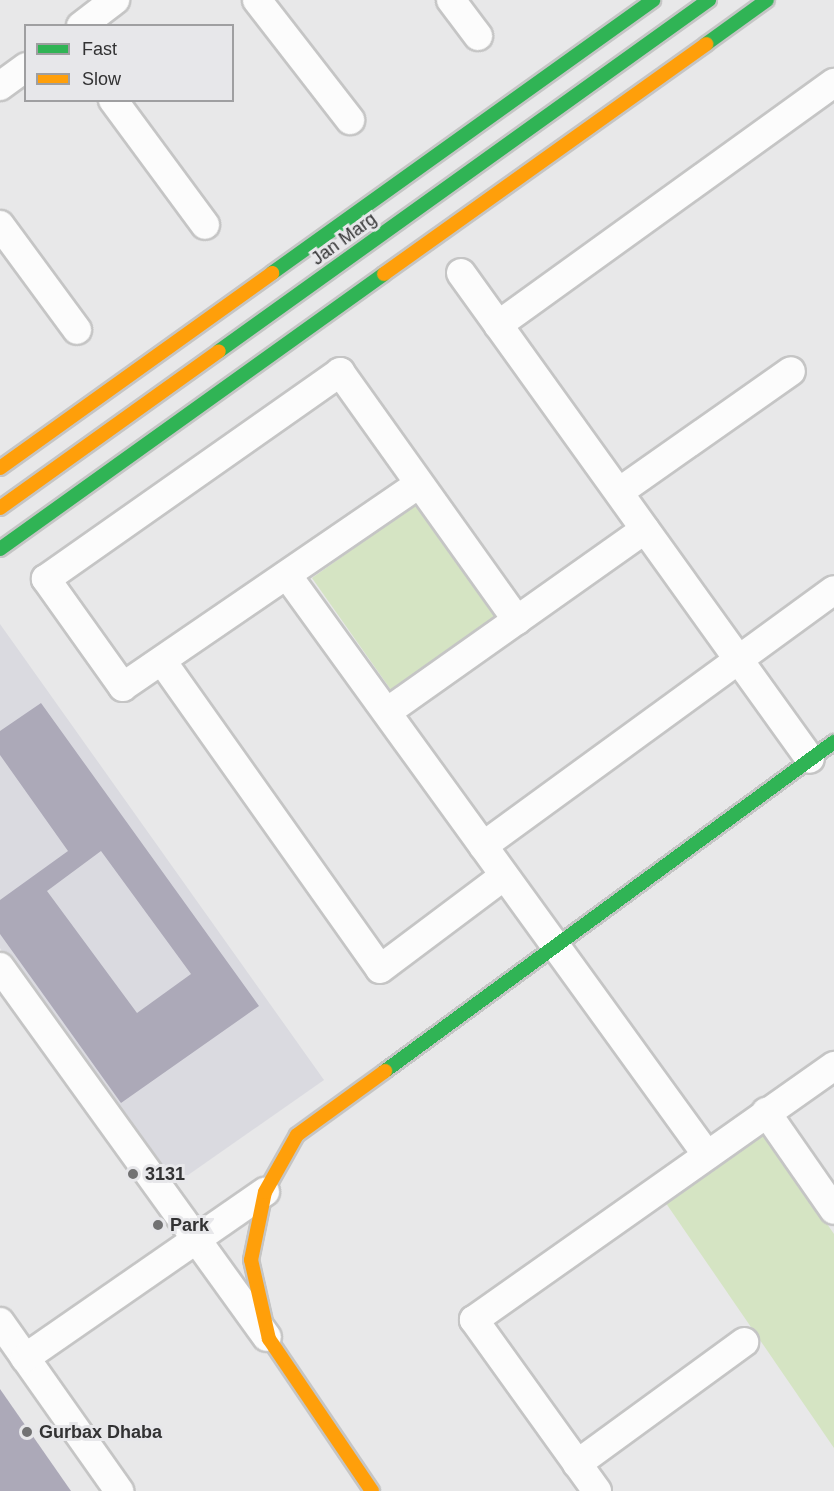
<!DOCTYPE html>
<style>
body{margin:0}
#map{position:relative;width:834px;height:1491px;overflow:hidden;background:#e8e8e9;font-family:Arial,sans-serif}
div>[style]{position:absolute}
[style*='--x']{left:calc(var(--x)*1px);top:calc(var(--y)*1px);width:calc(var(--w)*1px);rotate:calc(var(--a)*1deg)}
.built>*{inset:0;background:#dadae0}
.green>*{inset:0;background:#d5e4c3}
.building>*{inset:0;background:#aca9b8}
.roads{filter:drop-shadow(2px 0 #c5c5c5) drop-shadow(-2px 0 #c5c5c5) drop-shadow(0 2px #c5c5c5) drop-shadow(0 -2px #c5c5c5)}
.street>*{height:28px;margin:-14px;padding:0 14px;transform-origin:14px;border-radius:14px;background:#fcfcfc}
.fast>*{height:14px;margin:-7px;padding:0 7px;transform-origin:7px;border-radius:7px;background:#30b455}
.slow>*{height:14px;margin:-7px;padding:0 7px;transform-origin:7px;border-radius:7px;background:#ff9f0a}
.dots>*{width:16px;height:16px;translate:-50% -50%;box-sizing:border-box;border:3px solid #e7e7ea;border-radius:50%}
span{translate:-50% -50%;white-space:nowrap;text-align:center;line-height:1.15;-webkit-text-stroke:6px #e7e7ea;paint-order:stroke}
.street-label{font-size:18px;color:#323233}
.poi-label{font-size:18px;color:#323233;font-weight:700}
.left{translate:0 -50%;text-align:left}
.legend{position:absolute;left:24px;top:24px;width:210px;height:78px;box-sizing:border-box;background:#e7e7ea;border:2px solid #9f9fa1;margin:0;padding:8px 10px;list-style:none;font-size:18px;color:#323233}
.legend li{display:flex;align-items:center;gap:12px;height:30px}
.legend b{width:30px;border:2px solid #9f9fa1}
</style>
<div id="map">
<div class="built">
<div style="clip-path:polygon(0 624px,324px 1080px,171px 1187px,0 948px)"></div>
</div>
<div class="green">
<div style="clip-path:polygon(416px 504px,496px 617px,391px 690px,312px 578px)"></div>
<div style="clip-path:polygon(759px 1125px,834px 1234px,834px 1448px,661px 1196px)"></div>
</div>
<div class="building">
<div style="clip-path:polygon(evenodd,41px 703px,259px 1006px,121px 1103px,0 934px,0 900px,68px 851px,0 755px,0 731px,41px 703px,101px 851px,191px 974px,137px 1013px,47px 891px,101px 851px)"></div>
<div style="clip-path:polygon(0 1389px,71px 1491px,0 1491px)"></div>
</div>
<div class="roads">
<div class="street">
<div style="--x:257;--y:0;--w:152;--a:52.2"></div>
<div style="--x:451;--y:0;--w:45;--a:53.1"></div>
<div style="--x:81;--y:26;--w:43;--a:-37.4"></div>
<div style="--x:0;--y:86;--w:32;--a:-36"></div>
<div style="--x:113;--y:100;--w:155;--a:53.6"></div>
<div style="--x:0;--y:225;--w:130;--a:53.7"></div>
<div style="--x:461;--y:273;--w:598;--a:54.32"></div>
<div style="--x:498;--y:325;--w:414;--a:-35.8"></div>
<div style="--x:419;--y:484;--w:359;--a:145.6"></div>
<div style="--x:123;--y:687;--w:133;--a:-125.5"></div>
<div style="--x:46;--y:579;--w:360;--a:-35.1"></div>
<div style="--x:340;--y:372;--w:305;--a:54.5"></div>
<div style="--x:619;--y:492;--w:210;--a:-35.1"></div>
<div style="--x:287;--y:575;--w:716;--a:54.09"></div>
<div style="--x:162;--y:661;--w:377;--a:54.7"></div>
<div style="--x:380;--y:969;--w:155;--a:-36.9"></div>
<div style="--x:387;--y:712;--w:316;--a:-35.3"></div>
<div style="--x:483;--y:846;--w:434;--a:-36.1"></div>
<div style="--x:0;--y:967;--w:456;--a:54.2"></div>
<div style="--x:766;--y:1112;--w:119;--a:55.2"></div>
<div style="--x:0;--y:1322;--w:207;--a:54.8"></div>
<div style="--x:25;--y:1358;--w:292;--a:-34.7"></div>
<div style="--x:577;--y:1464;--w:207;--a:-36.1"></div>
<div style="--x:597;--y:1491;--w:211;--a:-125.7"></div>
<div style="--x:474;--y:1320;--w:441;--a:-35.2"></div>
</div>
<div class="fast">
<div style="--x:706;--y:44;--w:75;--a:-35.8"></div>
<div style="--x:272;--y:273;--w:469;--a:-35.6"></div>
<div style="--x:219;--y:351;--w:603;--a:-35.62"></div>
<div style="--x:0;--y:549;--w:472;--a:-35.6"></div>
<div style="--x:385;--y:1071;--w:557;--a:-36.23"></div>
</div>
<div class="slow">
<div style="--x:384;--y:274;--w:396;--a:-35.5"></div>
<div style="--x:0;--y:468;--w:335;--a:-35.6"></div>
<div style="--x:0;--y:508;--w:269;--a:-35.6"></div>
<div style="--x:372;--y:1491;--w:184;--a:-124.1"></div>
<div style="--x:269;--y:1339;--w:81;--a:-102.8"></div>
<div style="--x:251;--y:1260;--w:69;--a:-78.4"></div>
<div style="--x:265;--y:1192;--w:65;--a:-60.7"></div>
<div style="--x:297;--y:1135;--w:109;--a:-36"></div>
</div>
</div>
<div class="dots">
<div style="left:133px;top:1174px;background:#727273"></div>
<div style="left:158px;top:1225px;background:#727273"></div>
<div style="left:27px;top:1432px;background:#727273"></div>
</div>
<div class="street-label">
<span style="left:344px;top:239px;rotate:-36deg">Jan Marg</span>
</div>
<div class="poi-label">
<span class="left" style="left:145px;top:1174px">3131</span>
<span class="left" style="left:170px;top:1225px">Park</span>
<span class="left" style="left:39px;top:1432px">Gurbax Dhaba</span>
</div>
<ul class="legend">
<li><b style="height:8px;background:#30b455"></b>Fast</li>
<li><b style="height:8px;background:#ff9f0a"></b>Slow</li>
</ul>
</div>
